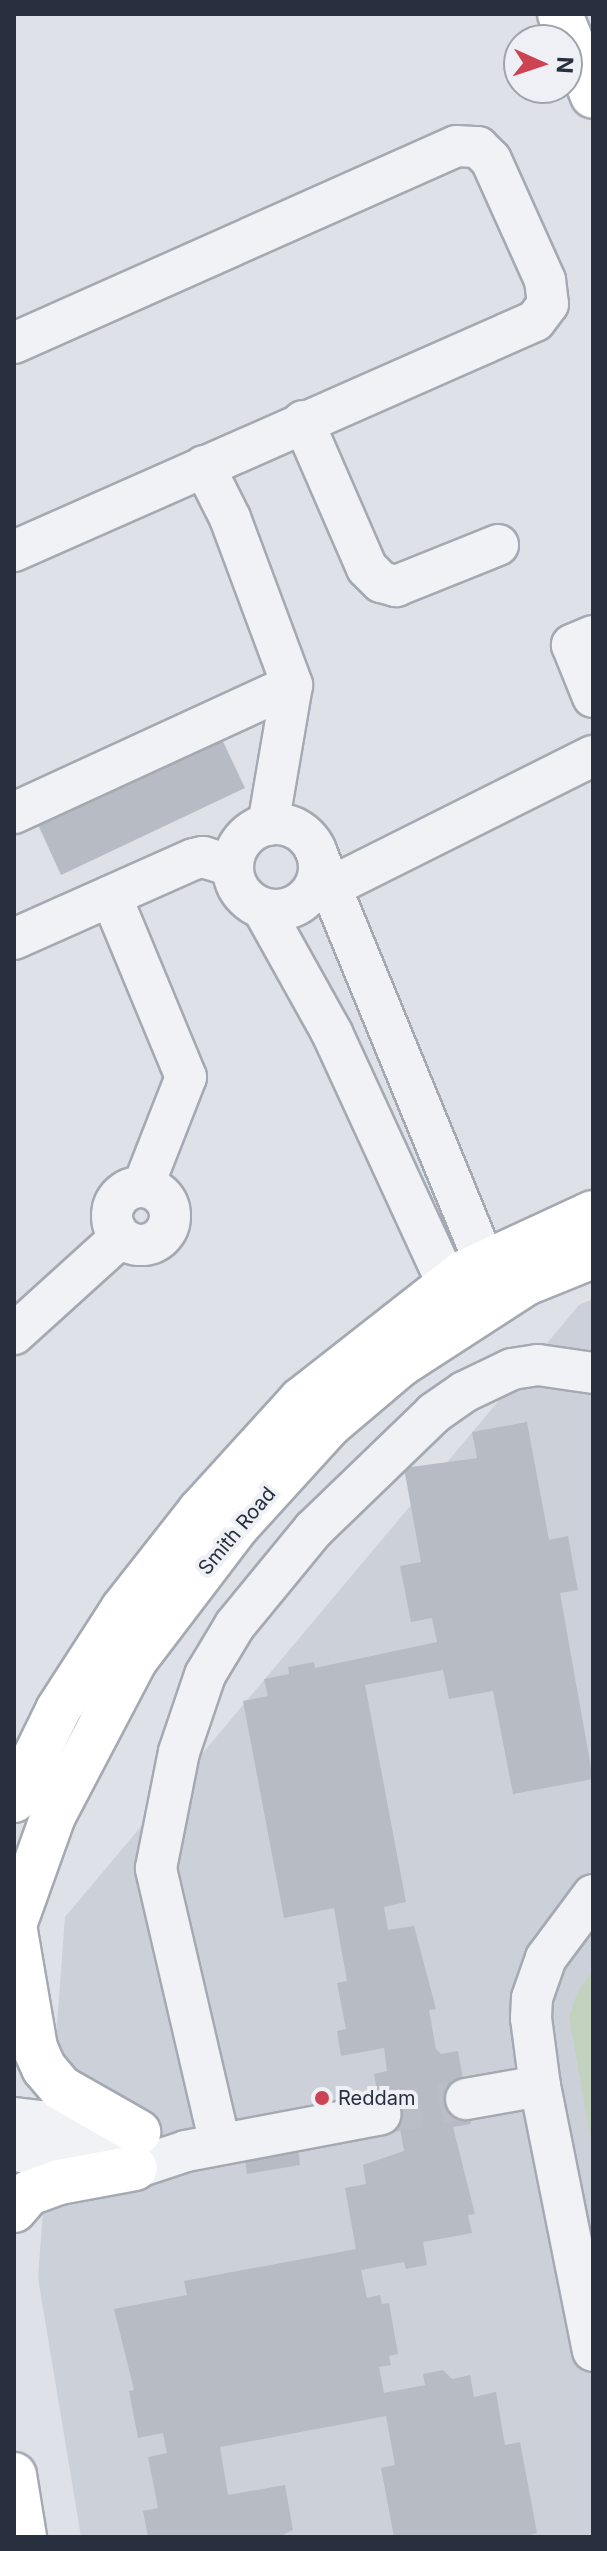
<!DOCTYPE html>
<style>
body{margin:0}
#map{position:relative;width:607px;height:2551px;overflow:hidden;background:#dee2e8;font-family:Inter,sans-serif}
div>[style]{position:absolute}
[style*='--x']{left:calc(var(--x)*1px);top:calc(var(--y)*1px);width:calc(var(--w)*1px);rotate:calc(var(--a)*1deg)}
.built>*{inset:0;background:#ccd1d9}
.green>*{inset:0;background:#c3d1bf}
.building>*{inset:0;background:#b6bbc4}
.minor-tunnel>*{height:40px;margin-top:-20px;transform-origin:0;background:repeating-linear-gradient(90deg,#babec6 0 40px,transparent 0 60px)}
.roads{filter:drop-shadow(2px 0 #a4a9b2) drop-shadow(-2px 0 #a4a9b2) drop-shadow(0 2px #a4a9b2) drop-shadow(0 -2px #a4a9b2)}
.minor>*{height:40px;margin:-20px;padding:0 20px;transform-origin:20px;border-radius:20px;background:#f1f2f6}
.minor>.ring{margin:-20px;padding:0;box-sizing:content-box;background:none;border:40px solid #f1f2f6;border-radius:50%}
.major>*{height:44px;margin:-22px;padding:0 22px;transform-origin:22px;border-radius:22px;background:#fff}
.dots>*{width:22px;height:22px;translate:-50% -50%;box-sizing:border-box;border:4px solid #eef0f5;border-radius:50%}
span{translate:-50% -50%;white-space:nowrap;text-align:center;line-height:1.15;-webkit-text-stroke:8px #eef0f5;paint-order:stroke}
.street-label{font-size:20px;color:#282f3e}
.poi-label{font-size:20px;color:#282f3e}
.left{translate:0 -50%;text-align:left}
.frame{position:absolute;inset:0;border:16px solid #282f3e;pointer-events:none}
.north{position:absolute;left:503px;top:24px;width:80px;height:80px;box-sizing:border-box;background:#eef0f5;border:2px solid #9fa3ac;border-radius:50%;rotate:93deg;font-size:22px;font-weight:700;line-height:32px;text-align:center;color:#282f3e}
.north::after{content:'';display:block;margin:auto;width:28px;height:36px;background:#cc4454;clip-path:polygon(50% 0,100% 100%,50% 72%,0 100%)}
</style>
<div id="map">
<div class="built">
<div style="clip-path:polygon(593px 1299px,593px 2537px,81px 2537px,38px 2278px,65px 1917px,579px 1305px)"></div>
</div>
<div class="green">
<div style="clip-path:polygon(593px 1970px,593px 2151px,569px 2017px,578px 1991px)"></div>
</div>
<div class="building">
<div style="clip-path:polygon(219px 733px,245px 788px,61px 875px,35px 818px)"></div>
<div style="clip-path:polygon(527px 1422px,549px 1540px,568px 1536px,578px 1590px,560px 1593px,593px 1779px,513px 1794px,493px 1691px,449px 1699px,443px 1670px,365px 1685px,406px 1902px,384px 1907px,388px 1930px,414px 1926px,436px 2009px,429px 2010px,436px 2049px,441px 2054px,458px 2051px,471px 2124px,453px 2127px,475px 2214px,468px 2215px,472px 2233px,423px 2242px,427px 2265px,406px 2269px,404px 2262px,361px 2270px,367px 2298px,380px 2295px,382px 2304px,389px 2303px,398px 2354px,389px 2356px,391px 2365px,379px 2367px,384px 2393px,425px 2385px,423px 2374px,443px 2370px,452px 2379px,470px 2375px,474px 2397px,496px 2392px,505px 2445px,520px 2442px,537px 2533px,523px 2537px,394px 2537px,381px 2468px,395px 2465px,386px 2416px,220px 2447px,228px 2495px,285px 2485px,293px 2530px,279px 2537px,148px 2537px,143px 2511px,158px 2508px,148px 2457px,167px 2453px,163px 2433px,138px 2438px,129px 2391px,134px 2390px,114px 2309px,187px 2295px,184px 2281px,356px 2249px,345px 2188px,366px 2184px,363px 2165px,404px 2151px,400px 2128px,384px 2131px,374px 2074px,387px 2071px,384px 2048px,341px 2056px,337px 2031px,346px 2029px,337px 1983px,347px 1981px,334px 1908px,284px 1918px,243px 1701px,268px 1696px,264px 1679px,289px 1674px,288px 1667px,314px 1662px,315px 1668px,437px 1642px,432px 1618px,411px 1622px,400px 1566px,421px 1562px,404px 1468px,477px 1458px,472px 1432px)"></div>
<div style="clip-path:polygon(297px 2140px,300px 2165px,247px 2174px,243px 2144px)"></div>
</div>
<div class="minor-tunnel">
<div style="--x:381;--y:2114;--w:86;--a:-10"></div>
</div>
<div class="roads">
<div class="minor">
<div style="--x:14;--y:343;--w:484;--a:-24"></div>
<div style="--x:456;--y:146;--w:22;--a:3"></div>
<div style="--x:478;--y:147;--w:18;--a:45"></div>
<div style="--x:491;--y:160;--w:132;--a:65.8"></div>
<div style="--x:545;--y:280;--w:24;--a:83"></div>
<div style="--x:548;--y:304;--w:21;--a:127"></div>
<div style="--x:535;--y:321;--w:570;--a:156.18"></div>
<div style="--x:303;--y:421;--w:160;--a:66.5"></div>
<div style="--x:367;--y:568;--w:20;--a:45"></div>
<div style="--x:381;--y:582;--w:16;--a:15"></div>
<div style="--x:396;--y:586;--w:110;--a:-21.9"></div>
<div style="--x:204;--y:466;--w:58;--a:63.4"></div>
<div style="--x:230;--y:518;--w:178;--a:69.6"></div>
<div style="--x:292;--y:685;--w:142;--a:99.7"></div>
<div style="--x:593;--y:636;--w:23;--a:157"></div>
<div style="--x:572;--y:645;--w:56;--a:68"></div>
<div style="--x:14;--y:813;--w:306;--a:-24.7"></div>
<div class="ring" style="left:233px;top:824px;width:46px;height:46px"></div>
<div style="--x:315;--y:849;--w:480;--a:67.7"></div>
<div style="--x:329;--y:888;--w:295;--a:-26.6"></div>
<div style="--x:111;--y:896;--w:196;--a:67.5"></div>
<div style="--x:186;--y:1077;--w:118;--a:111.4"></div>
<div style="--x:263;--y:909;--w:142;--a:60.9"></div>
<div style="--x:332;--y:1033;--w:309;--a:65.3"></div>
<div style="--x:14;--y:939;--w:197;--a:-24"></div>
<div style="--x:194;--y:859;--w:9;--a:-13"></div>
<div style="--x:203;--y:857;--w:30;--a:17"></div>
<div class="ring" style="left:112px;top:1187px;width:18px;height:18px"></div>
<div style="--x:14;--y:1334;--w:144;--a:-42.2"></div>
<div style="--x:593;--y:1895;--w:79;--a:126.7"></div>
<div style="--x:546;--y:1958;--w:42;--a:109.3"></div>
<div style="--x:532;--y:1998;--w:20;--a:93"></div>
<div style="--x:531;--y:2018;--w:69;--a:82.5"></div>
<div style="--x:540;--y:2086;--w:270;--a:78.7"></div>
<div style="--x:466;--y:2099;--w:75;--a:-10"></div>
<div style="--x:14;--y:2118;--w:121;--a:6.7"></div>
<div style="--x:220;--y:2144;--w:283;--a:-103.1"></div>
<div style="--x:156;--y:1868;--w:118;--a:-78.8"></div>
<div style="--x:179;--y:1752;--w:81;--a:-71.3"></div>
<div style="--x:205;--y:1675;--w:58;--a:-59"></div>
<div style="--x:235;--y:1625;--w:123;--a:-50.6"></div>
<div style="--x:313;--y:1530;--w:168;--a:-44"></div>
<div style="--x:434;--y:1413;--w:37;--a:-35"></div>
<div style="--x:464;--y:1392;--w:53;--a:-25.6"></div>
<div style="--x:512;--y:1369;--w:26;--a:-9"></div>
<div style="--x:538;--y:1365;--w:56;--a:8.3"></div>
<div style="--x:14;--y:2151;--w:122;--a:8"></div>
<div style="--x:135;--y:2168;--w:54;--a:-18.4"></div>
<div style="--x:186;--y:2151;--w:198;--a:-10.7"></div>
</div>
<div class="major">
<div style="--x:560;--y:14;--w:88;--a:68.1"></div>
<div style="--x:14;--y:1800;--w:100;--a:-63.9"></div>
<div style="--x:58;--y:1710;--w:120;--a:-57.2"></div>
<div style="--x:123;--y:1609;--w:125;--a:-51.8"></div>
<div style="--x:200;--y:1511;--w:150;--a:-47.7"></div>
<div style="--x:301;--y:1400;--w:206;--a:-38.1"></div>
<div style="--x:463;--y:1273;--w:143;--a:-24.8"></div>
<div style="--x:14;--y:1925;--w:116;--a:-70.3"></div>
<div style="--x:53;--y:1816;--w:176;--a:-62.3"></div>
<div style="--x:135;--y:1660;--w:170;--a:-52.7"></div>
<div style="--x:238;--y:1525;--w:135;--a:-47.7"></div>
<div style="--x:329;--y:1425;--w:94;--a:-40.3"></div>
<div style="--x:401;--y:1364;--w:149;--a:-32.9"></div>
<div style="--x:526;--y:1283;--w:72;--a:-21.9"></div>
<div style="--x:14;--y:1925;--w:125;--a:80.3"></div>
<div style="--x:35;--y:2048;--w:22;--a:66"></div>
<div style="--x:44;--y:2068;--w:26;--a:50"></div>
<div style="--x:61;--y:2088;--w:89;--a:29.7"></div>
<div style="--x:14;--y:2210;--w:23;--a:-49"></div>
<div style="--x:29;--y:2193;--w:32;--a:-20"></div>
<div style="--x:59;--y:2182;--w:77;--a:-10.4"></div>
<div style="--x:14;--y:2475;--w:63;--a:80.8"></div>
</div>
</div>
<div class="dots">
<div style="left:322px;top:2098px;background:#cc4454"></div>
</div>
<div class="street-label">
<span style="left:237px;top:1531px;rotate:-50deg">Smith Road</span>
</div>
<div class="poi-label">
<span class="left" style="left:338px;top:2098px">Reddam</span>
</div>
<div class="frame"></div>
<div class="north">N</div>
</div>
